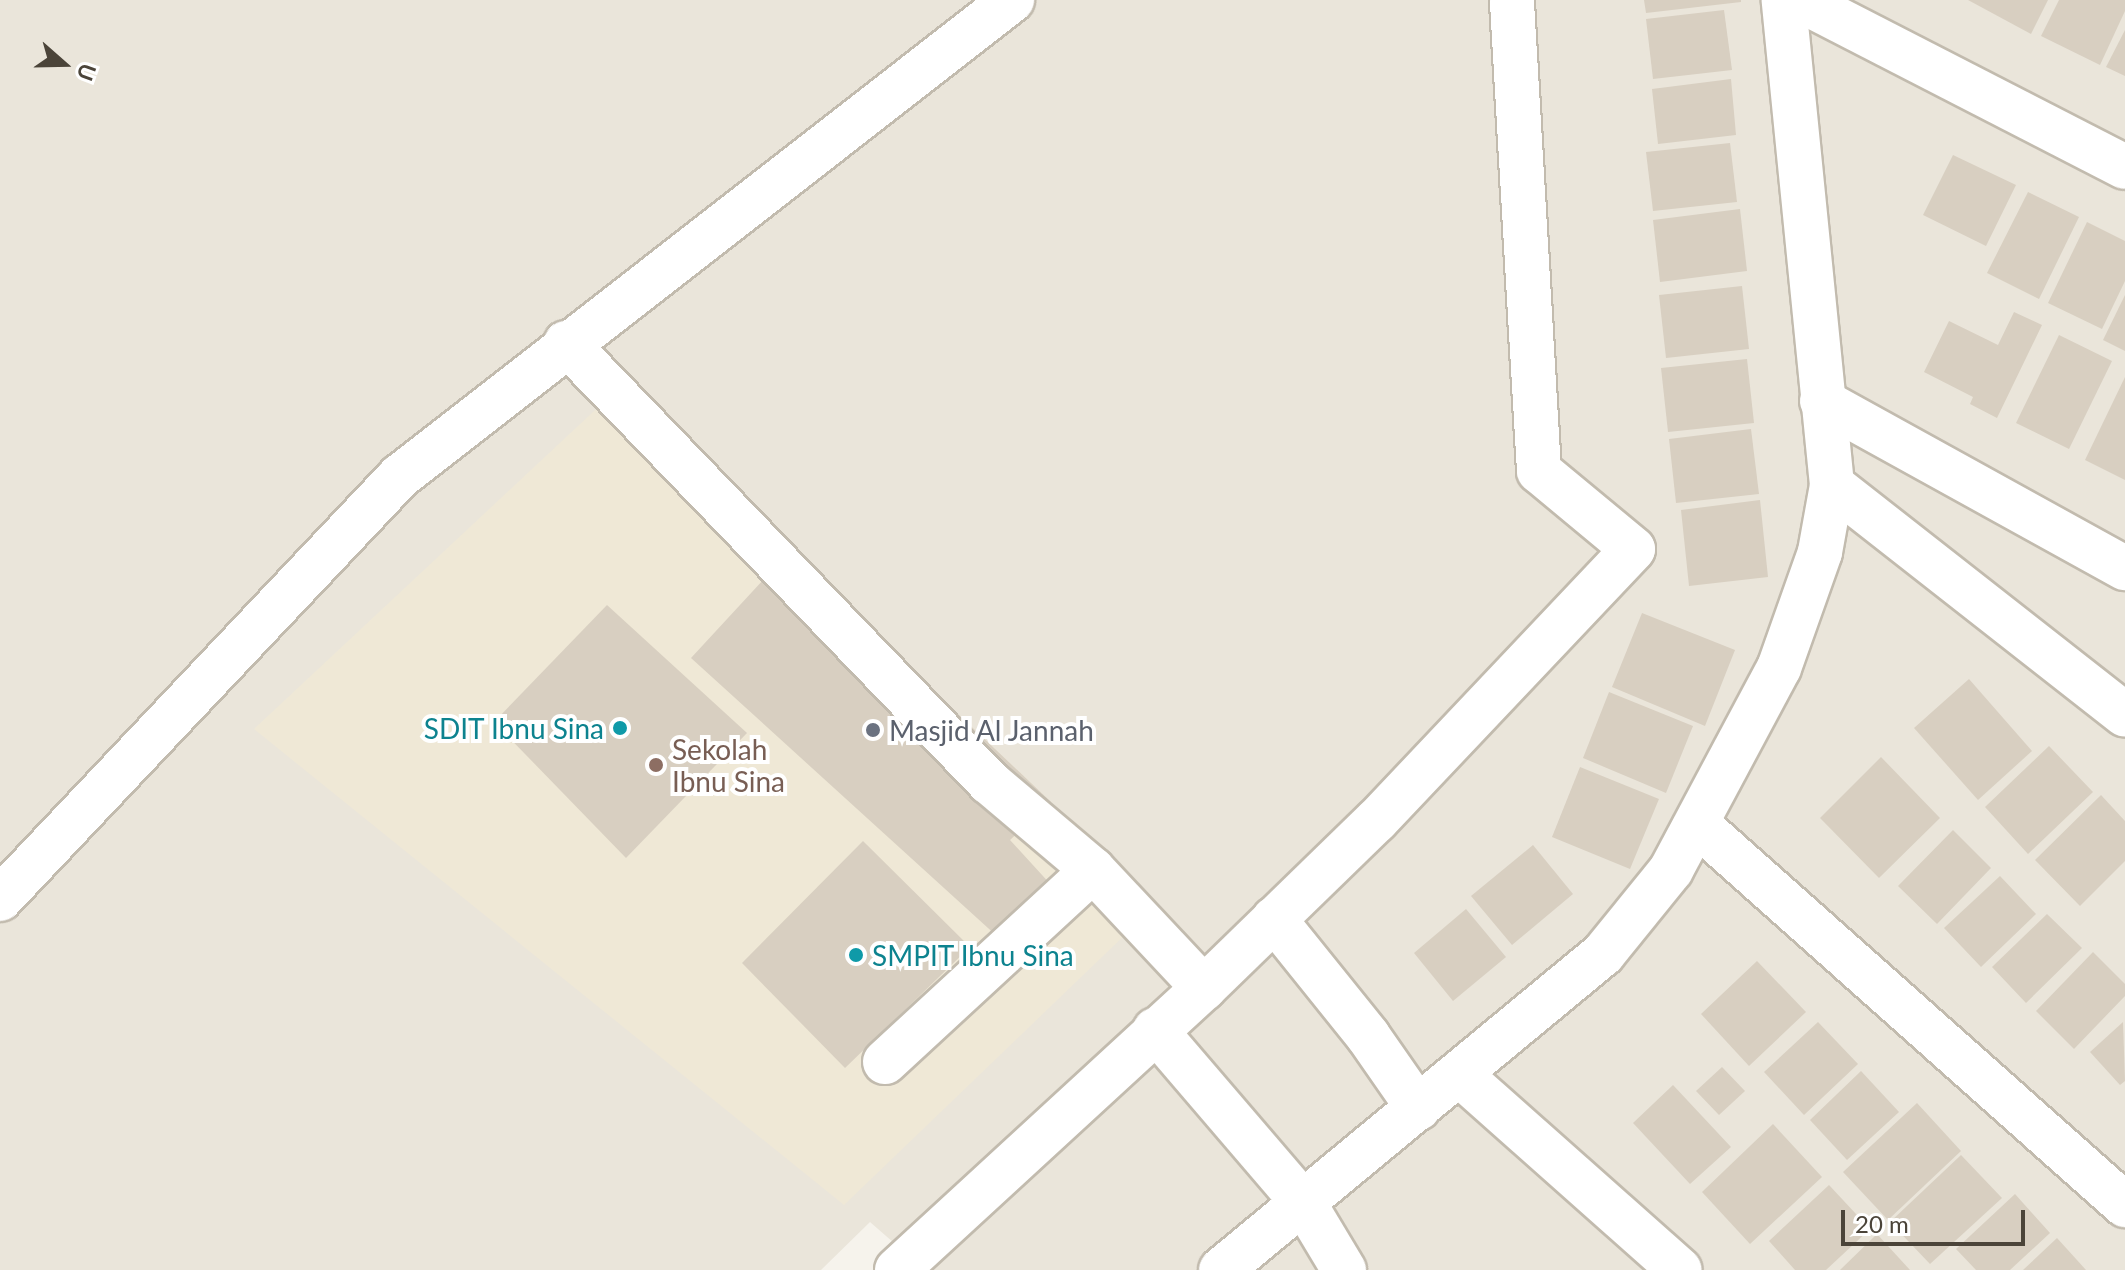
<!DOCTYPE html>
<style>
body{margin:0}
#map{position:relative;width:2125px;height:1270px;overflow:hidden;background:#f6f3ec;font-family:Lato,sans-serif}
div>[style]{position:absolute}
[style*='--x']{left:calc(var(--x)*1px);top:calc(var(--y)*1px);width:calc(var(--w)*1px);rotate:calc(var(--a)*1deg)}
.residential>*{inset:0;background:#eae5da}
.education>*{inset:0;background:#efe8d6}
.building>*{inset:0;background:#d8cfc1}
.roads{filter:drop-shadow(2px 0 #c2bbae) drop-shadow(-2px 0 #c2bbae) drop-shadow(0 2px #c2bbae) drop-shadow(0 -2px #c2bbae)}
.minor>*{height:44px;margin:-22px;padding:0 22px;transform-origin:22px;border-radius:22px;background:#fff}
.dots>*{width:22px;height:22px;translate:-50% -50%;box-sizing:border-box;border:4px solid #fff;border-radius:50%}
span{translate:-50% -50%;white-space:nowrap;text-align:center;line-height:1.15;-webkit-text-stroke:8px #fff;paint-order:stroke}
.culture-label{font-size:28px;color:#0d838f}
.right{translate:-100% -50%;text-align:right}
.left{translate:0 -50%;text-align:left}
.worship-label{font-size:28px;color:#5b616d}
.education-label{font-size:28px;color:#785e54}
.north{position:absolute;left:24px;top:24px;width:80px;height:80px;-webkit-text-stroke:6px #fff;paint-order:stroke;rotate:110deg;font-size:22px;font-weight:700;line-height:32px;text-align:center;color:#4b4439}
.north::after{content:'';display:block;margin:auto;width:28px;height:36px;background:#4b4439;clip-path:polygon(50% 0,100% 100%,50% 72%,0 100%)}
.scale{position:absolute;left:1841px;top:1210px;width:184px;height:36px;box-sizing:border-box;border:4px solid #4b4439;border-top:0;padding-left:10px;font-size:24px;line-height:28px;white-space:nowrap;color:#4b4439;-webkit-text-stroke:6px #fff;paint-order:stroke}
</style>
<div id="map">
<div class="residential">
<div style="clip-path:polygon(0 0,2125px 0,2125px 1270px,925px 1270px,870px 1222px,821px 1270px,0 1270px)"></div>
</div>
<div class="education">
<div style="clip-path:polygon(624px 383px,788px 553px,1051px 802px,1154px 907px,844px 1205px,254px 729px)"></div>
</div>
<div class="building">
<div style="clip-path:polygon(1644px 0,1741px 0,1741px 2px,1646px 13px)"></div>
<div style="clip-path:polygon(1968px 0,2048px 0,2031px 34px)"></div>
<div style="clip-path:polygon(2059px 0,2125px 0,2125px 11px,2100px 65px,2041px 36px)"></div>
<div style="clip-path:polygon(1724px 10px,1732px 70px,1653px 79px,1646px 19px)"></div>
<div style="clip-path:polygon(2125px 30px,2125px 76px,2106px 67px)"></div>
<div style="clip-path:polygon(1731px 79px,1736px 135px,1658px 144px,1652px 89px)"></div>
<div style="clip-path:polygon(1730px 143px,1737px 202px,1653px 211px,1646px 152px)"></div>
<div style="clip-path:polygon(1953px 155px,2016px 185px,1986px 246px,1923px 215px)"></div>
<div style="clip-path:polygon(2028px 192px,2079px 217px,2039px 299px,1987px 273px)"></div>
<div style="clip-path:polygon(1740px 209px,1747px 271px,1660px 282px,1653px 220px)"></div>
<div style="clip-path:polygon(2087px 222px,2125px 241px,2125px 281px,2102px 329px,2048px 303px)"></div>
<div style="clip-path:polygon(1742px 286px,1749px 349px,1666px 358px,1659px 295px)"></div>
<div style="clip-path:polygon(2125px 295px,2125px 351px,2103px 340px)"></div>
<div style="clip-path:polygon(2014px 312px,2042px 325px,1997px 418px,1970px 404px,1973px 397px,1924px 372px,1949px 321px,1998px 345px)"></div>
<div style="clip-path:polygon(2059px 335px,2112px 361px,2069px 449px,2016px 423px)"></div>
<div style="clip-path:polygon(1747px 359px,1754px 423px,1668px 432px,1661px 368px)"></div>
<div style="clip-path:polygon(2125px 377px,2125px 480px,2085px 460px)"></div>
<div style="clip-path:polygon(1751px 429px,1759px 494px,1676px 503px,1669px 439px)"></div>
<div style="clip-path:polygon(1760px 500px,1768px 577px,1689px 586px,1681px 510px)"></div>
<div style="clip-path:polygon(788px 553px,1051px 802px,1010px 840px,1053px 887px,999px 938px,691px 658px)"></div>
<div style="clip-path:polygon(607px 605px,747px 733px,626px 858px,494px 722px)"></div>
<div style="clip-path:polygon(1642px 613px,1735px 650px,1705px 726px,1612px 687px)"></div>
<div style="clip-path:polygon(1969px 679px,2032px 751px,1978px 800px,1914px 728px)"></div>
<div style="clip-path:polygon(1609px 692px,1693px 726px,1666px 793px,1583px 758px)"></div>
<div style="clip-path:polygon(2049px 746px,2093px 792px,2028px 854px,1985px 807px)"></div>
<div style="clip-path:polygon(1881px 757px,1940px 818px,1879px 878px,1820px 818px)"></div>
<div style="clip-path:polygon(1580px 767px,1659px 799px,1630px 869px,1552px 837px)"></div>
<div style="clip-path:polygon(2101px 795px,2125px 821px,2125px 861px,2080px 906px,2035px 860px)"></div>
<div style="clip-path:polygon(1953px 830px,1991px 868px,1937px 924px,1898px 886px)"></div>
<div style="clip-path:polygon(863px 841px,970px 947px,845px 1068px,742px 963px)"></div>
<div style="clip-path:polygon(1533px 845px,1573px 894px,1512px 945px,1471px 896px)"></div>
<div style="clip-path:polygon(2000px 876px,2036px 914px,1981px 967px,1944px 928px)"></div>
<div style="clip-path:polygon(1466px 909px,1506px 957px,1453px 1001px,1414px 953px)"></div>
<div style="clip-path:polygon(2047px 914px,2082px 948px,2026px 1003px,1992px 967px)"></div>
<div style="clip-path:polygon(2093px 952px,2125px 984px,2125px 996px,2074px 1049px,2036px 1011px)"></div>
<div style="clip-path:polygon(1757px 961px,1806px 1012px,1749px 1066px,1701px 1014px)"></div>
<div style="clip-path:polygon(1818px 1022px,1858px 1064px,1804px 1115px,1764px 1072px)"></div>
<div style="clip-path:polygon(2123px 1022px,2125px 1081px,2120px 1085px,2090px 1052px)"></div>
<div style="clip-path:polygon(1722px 1067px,1745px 1091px,1719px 1115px,1696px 1091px)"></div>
<div style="clip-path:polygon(1861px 1071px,1899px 1112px,1847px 1160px,1810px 1120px)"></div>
<div style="clip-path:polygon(1673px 1085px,1731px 1147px,1690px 1184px,1633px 1123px)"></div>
<div style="clip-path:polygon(1917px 1103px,1961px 1151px,1888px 1220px,1843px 1172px)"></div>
<div style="clip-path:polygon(1773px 1124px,1822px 1177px,1750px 1244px,1702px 1192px)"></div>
<div style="clip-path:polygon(1961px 1155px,2002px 1198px,1930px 1264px,1890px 1222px)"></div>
<div style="clip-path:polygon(1829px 1185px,1870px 1229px,1826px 1270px,1795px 1270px,1769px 1241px)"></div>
<div style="clip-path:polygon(2015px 1194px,2050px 1233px,2010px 1270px,1976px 1270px,1956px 1249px)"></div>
<div style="clip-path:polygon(1877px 1234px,1910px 1270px,1840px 1270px)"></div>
<div style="clip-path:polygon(2057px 1238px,2086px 1270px,2023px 1270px)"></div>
</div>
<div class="roads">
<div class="minor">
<div style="--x:1800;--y:0;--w:365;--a:27.2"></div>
<div style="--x:566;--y:343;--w:610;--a:46.06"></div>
<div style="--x:989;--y:782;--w:136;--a:40.2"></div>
<div style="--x:1093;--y:870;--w:162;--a:46.8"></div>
<div style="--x:1822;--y:401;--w:346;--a:28.9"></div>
<div style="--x:1832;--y:485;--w:372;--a:38.1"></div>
<div style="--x:1698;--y:825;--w:572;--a:41.67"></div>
<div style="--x:0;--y:899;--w:581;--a:-46.6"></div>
<div style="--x:399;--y:477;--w:777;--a:-37.89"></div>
<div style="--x:1274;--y:919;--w:150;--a:51.2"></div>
<div style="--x:1368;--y:1036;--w:88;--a:55.2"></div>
<div style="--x:1155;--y:1030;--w:230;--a:49.4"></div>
<div style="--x:1305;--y:1205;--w:76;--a:59"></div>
<div style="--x:885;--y:1062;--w:283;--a:-42.7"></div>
<div style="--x:1459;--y:1074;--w:295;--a:41.6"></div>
<div style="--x:897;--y:1270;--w:417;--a:-42.6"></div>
<div style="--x:1204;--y:988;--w:240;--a:-44.2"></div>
<div style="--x:1376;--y:821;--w:374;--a:-46.6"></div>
<div style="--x:1633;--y:549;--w:122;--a:-140.3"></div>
<div style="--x:1539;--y:471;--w:472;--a:-93.3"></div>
<div style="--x:1221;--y:1270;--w:496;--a:-39.6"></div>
<div style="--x:1603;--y:954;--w:108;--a:-51"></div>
<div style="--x:1671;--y:870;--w:229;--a:-61.9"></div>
<div style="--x:1779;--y:668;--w:123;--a:-70.5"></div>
<div style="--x:1820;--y:552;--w:68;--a:-79.8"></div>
<div style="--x:1832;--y:485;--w:487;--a:-95.7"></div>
</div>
</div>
<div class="dots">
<div style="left:620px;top:728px;background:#0f9aa8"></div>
<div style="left:873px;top:730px;background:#6b7280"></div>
<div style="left:656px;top:765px;background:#8d6e63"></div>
<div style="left:856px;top:955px;background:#0f9aa8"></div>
</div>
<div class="culture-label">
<span class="right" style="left:604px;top:728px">SDIT Ibnu Sina</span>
<span class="left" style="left:872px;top:955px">SMPIT Ibnu Sina</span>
</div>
<div class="worship-label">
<span class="left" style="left:889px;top:730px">Masjid Al Jannah</span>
</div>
<div class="education-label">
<span class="left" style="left:672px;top:765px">Sekolah<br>Ibnu Sina</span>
</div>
<div class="north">U</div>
<div class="scale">20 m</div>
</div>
